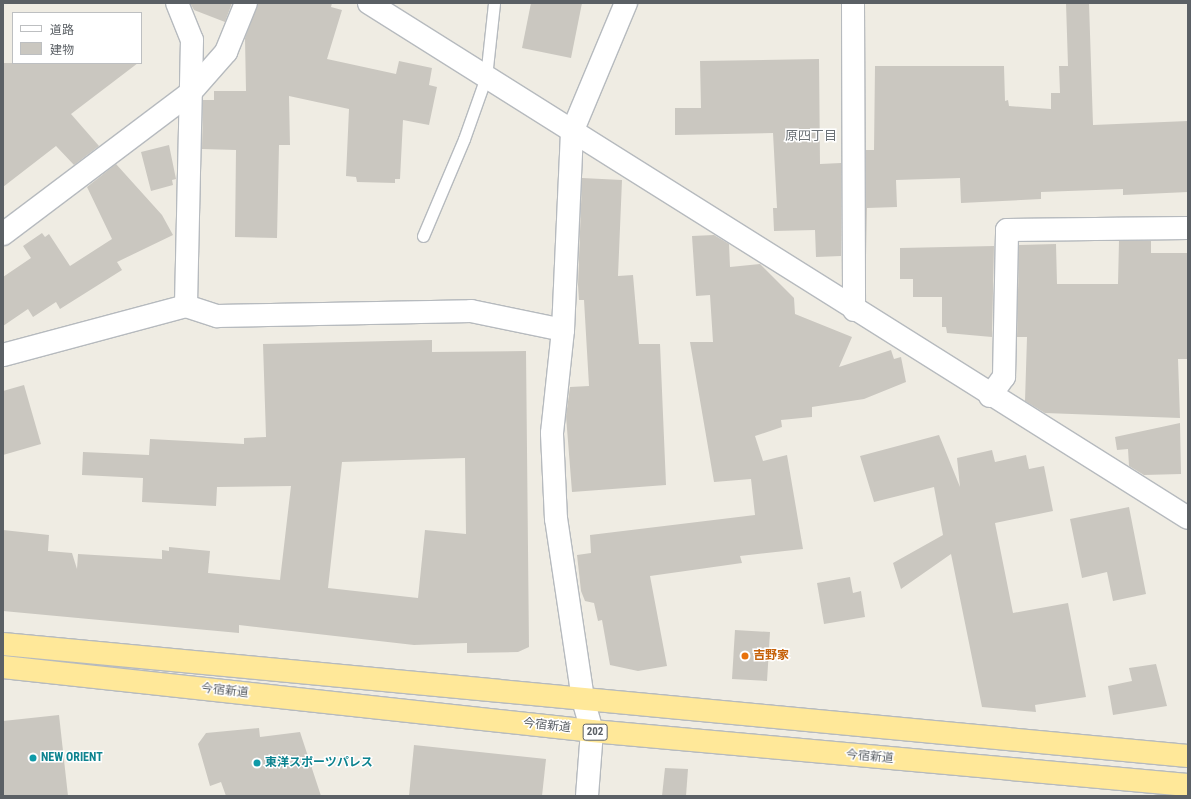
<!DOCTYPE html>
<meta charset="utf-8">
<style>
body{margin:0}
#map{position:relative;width:1191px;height:799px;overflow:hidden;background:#efece3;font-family:"Roboto Condensed","Noto Sans JP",sans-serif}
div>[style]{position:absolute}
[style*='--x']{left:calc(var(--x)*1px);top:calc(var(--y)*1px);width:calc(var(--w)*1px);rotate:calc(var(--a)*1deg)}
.building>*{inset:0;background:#cac7c0}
.roads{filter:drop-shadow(1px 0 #b6babe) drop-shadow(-1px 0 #b6babe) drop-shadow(0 1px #b6babe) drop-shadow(0 -1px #b6babe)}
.service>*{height:11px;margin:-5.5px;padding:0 5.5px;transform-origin:5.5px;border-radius:5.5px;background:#fff}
.minor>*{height:22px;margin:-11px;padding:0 11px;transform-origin:11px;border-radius:11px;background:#fff}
.trunk>*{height:22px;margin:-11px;padding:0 11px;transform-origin:11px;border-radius:11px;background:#ffe899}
.dots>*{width:11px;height:11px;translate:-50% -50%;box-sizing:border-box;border:2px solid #fff;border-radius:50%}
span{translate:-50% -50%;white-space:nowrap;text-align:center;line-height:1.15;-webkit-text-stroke:3px #fff;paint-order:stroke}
.shield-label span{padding:1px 3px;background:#fff;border:1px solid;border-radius:3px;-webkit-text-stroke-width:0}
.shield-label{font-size:11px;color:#5b6065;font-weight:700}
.food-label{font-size:12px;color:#c56008;font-weight:700}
.left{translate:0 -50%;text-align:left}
.street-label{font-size:12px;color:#5b6065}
.culture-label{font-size:12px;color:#0d838f;font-weight:700}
.neighbourhood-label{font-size:13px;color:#6c7277}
.frame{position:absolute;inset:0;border:4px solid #5b6065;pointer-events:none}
.legend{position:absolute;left:12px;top:12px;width:130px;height:52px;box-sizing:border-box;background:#fff;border:1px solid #bdbfc1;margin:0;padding:5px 7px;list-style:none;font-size:12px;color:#5b6065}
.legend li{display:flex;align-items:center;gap:8px;height:20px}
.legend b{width:20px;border:1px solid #bdbfc1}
</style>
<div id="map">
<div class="building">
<div style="clip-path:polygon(190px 3px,232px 3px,225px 22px,194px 10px)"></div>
<div style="clip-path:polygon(258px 3px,332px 3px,331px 7px,342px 10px,327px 59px,396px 74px,399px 61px,432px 68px,429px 85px,437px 87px,429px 125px,403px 120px,400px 179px,395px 179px,395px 183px,357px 182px,356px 177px,346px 176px,349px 109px,289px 96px,290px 145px,279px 145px,277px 238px,235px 237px,236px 150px,202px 149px,203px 100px,214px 100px,214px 91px,246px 91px,245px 38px)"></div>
<div style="clip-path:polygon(531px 3px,582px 3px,571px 58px,522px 48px)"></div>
<div style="clip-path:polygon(1066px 3px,1089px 3px,1093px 125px,1188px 121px,1188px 192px,1123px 195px,1123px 189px,1041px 192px,1041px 199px,961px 203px,960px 178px,896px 180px,897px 207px,867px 208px,866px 256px,866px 150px,874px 150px,875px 66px,1004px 66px,1005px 101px,1008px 100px,1009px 106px,1051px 109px,1051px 93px,1060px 93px,1059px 66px,1068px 66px)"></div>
<div style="clip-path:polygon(819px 59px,820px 164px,841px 163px,841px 256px,816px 257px,815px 230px,774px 231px,773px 208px,777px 208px,773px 133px,675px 135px,675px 108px,701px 108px,700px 61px)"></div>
<div style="clip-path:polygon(3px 63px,138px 63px,71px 114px,99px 146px,74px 165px,56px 146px,3px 187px)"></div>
<div style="clip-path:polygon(169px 145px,176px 179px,172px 180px,173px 185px,151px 191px,141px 152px)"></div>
<div style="clip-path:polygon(116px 164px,162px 215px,173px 235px,117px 262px,122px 270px,60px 309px,56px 302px,33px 317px,28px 309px,3px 326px,3px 277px,31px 258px,23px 246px,42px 233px,45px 237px,49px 234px,70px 266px,112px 239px,87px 187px)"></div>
<div style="clip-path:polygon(582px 178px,622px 180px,618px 276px,633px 275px,639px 344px,660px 344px,666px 485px,572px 492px,566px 416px,570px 387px,589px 386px,584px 300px,579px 300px,578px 285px)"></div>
<div style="clip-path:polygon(714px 235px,729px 244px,730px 267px,760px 264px,794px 298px,795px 314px,852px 337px,839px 367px,891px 350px,894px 359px,901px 357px,906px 382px,864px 399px,812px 407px,812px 417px,781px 420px,782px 427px,755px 436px,763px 461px,787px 455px,803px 549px,740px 556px,742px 563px,650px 576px,667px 666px,638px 671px,610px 665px,602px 620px,598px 621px,594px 603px,585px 601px,581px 591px,577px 555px,591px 553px,590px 535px,755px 515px,751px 479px,714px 482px,690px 342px,713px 342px,710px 295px,696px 296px,692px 236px)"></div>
<div style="clip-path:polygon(1119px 241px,1151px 241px,1151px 253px,1188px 253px,1188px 359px,1178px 359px,1180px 418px,1045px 413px,1025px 401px,1027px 337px,1017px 337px,1019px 245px,1056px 244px,1057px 284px,1118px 284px)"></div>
<div style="clip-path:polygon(994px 246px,992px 337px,947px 333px,946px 327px,942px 327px,942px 297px,913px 297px,913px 279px,900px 279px,900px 248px)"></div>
<div style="clip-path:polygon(evenodd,432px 340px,432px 352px,526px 351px,529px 647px,518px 652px,467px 653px,467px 643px,414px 645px,239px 625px,239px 633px,3px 611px,3px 530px,49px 535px,48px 551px,72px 553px,77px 569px,78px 554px,162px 559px,162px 550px,169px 551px,169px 547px,210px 551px,208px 573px,280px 580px,291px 486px,217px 487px,216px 506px,142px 502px,143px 478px,82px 475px,83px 452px,149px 455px,150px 439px,244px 444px,244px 438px,266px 437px,263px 344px,432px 340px,465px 458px,466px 534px,425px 530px,418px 598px,328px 588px,342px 462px,465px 458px)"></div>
<div style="clip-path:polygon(24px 385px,41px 444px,3px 455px,3px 391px)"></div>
<div style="clip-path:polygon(1180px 423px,1181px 474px,1144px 475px,1129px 466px,1128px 449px,1117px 450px,1115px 437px)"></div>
<div style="clip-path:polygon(939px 435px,960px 487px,957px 458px,992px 450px,995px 462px,1026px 455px,1029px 469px,1044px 466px,1053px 511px,995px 523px,1013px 613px,1068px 603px,1086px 697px,1035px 705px,1036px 712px,982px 707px,951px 554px,901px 589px,893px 563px,943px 535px,934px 487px,874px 502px,860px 456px)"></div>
<div style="clip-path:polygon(1129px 507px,1146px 594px,1113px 601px,1107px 572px,1082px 578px,1070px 519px)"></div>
<div style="clip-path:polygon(850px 577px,853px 593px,861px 591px,865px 617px,824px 624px,817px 583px)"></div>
<div style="clip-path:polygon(735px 630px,770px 632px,767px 681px,732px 679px)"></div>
<div style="clip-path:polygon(1156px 664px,1167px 706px,1113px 715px,1108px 686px,1132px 681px,1129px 668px)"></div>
<div style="clip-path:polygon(59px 715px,68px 796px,3px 796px,3px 721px)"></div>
<div style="clip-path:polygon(259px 728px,260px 737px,300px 732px,321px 796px,226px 796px,221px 782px,210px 786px,198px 744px,206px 733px)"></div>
<div style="clip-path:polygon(414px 745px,546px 759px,542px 796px,409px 796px)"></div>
<div style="clip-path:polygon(665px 768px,688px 769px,686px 796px,662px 796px)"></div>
</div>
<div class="roads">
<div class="service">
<div style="--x:423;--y:236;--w:105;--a:-67.1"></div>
<div style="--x:464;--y:139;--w:66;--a:-70.5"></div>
<div style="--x:486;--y:77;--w:74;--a:-83.8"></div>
</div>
<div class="minor">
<div style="--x:177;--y:3;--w:40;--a:68"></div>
<div style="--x:192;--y:40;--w:266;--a:91.3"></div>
<div style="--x:369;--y:3;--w:967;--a:32.16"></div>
<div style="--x:853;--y:3;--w:307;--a:89.8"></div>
<div style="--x:3;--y:234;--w:234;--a:-37"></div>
<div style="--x:190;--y:93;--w:55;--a:-48.7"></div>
<div style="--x:226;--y:52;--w:53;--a:-67.8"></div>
<div style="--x:3;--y:355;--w:189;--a:-15"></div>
<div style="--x:186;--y:306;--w:33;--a:18"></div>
<div style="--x:217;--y:316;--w:254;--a:-1.1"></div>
<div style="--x:471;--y:311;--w:94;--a:11.7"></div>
<div style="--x:990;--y:396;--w:24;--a:-54"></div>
<div style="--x:1004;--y:377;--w:147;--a:-88.8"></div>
<div style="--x:1007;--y:230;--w:181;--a:-0.6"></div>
<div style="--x:587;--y:796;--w:65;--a:-85.6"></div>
<div style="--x:592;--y:731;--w:33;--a:-106"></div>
<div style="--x:583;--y:699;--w:182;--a:-98.5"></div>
<div style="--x:556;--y:519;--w:86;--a:-92.7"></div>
<div style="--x:552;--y:433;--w:104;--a:-83.9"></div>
<div style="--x:563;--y:330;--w:198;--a:-87.4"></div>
<div style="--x:572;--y:132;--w:140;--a:-67.3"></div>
</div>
<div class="trunk">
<div style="--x:3;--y:644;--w:1190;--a:5.4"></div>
<div style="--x:3;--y:667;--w:592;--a:6.2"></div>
<div style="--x:592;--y:731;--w:598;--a:5.18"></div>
</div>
</div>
<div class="dots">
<div style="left:745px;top:656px;background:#e8710a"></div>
<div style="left:33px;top:758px;background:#0f9aa8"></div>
<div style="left:257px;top:763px;background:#0f9aa8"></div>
</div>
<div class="shield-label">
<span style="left:595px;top:732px">202</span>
</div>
<div class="food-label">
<span class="left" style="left:753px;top:656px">吉野家</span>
</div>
<div class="street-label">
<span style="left:225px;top:691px;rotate:6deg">今宿新道</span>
<span style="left:547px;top:726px;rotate:6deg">今宿新道</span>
<span style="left:870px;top:757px;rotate:5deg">今宿新道</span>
</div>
<div class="culture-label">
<span class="left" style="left:41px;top:758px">NEW ORIENT</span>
<span class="left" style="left:265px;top:763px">東洋スポーツパレス</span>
</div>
<div class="neighbourhood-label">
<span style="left:811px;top:136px">原四丁目</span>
</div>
<div class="frame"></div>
<ul class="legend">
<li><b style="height:5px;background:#fff"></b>道路</li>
<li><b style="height:11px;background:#cac7c0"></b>建物</li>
</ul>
</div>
